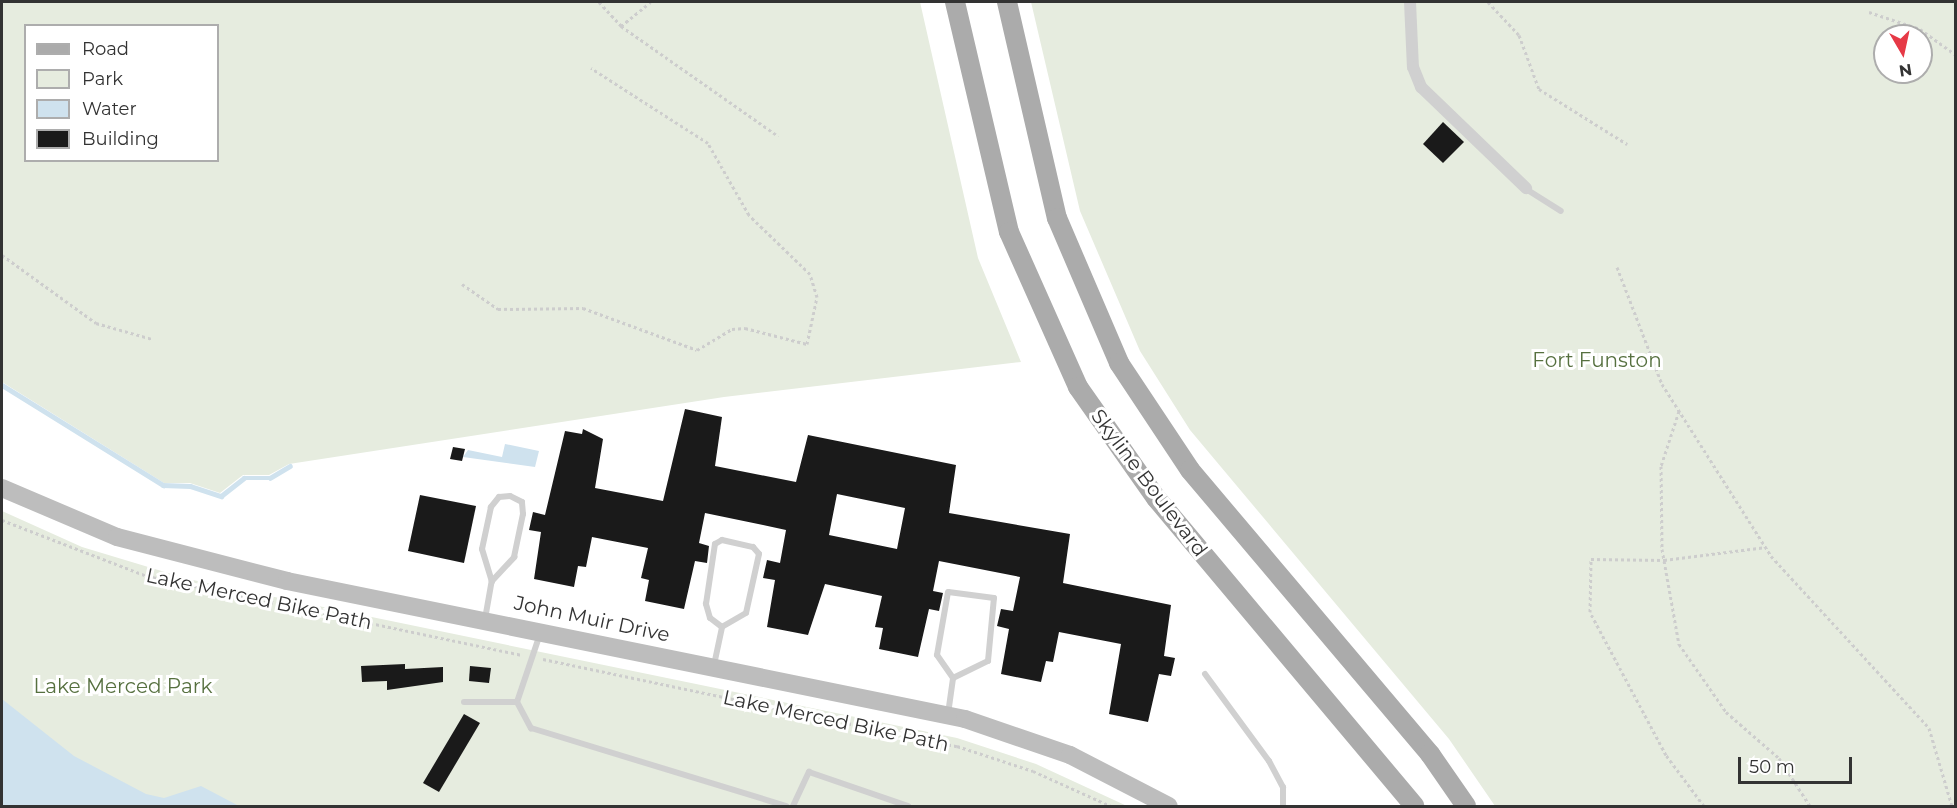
<!DOCTYPE html>
<style>
body{margin:0}
#map{position:relative;width:1957px;height:808px;overflow:hidden;background:#fff;font-family:Montserrat,sans-serif}
div>[style]{position:absolute}
[style*='--x']{left:calc(var(--x)*1px);top:calc(var(--y)*1px);width:calc(var(--w)*1px);rotate:calc(var(--a)*1deg)}
.green>*{inset:0;background:#e6ecdf}
.water>*{inset:0;background:#cfe2ee}
.stream>*{height:4.5px;margin:-2.25px;padding:0 2.25px;transform-origin:2.25px;border-radius:2.25px;background:#cfe2ee}
.building>*{inset:0;background:#1a1a1a}
.path>*{height:3px;margin-top:-1.5px;transform-origin:0;background:repeating-linear-gradient(90deg,#cdcdcd 0 3px,transparent 0 6px)}
.lane>*{height:6px;margin:-3px;padding:0 3px;transform-origin:3px;border-radius:3px;background:#d0d0d0}
.street>*{height:12px;margin:-6px;padding:0 6px;transform-origin:6px;border-radius:6px;background:#d0d0d0}
.secondary>*{height:18px;margin:-9px;padding:0 9px;transform-origin:9px;border-radius:9px;background:#bdbdbd}
.primary>*{height:20px;margin:-10px;padding:0 10px;transform-origin:10px;border-radius:10px;background:#ababab}
span{translate:-50% -50%;white-space:nowrap;text-align:center;line-height:1.15;-webkit-text-stroke:6px #fff;paint-order:stroke}
.park-label{font-size:20px;color:#56703f}
.street-label{font-size:20px;color:#333}
.frame{position:absolute;inset:0;border:3px solid #333;pointer-events:none}
.legend{position:absolute;left:24px;top:24px;width:195px;height:138px;box-sizing:border-box;background:#fff;border:2px solid #adadad;margin:0;padding:8px 10px;list-style:none;font-size:18px;color:#333}
.legend li{display:flex;align-items:center;gap:12px;height:30px}
.legend b{width:30px;border:2px solid #adadad}
.north{position:absolute;left:1873px;top:24px;width:60px;height:60px;box-sizing:border-box;background:#fff;border:2px solid #adadad;border-radius:50%;rotate:171deg;font-size:16px;font-weight:700;line-height:24px;text-align:center;color:#333}
.north::after{content:'';display:block;margin:auto;width:21px;height:27px;background:#e63946;clip-path:polygon(50% 0,100% 100%,50% 72%,0 100%)}
.scale{position:absolute;left:1738px;top:757px;width:114px;height:27px;box-sizing:border-box;border:3px solid #333;border-top:0;padding-left:8px;font-size:18px;line-height:21px;white-space:nowrap;color:#333;-webkit-text-stroke:4px #fff;paint-order:stroke}
</style>
<div id="map">
<div class="green">
<div style="clip-path:polygon(evenodd,2px 2px,920px 2px,978px 258px,1021px 362px,724px 397px,289px 464px,269px 475px,243px 475px,220px 493px,190px 483px,164px 483px,2px 382px,2px 2px,26px 26px,218px 26px,218px 160px,26px 160px,26px 26px)"></div>
<div style="clip-path:polygon(evenodd,1031px 2px,1955px 2px,1955px 806px,1495px 806px,1449px 739px,1190px 430px,1140px 351px,1080px 211px,1031px 2px,1885px 36px,1921px 36px,1921px 72px,1885px 72px,1885px 36px)"></div>
<div style="clip-path:polygon(2px 511px,82px 547px,188px 579px,957px 738px,1036px 764px,1127px 806px,2px 806px)"></div>
</div>
<div class="water">
<div style="clip-path:polygon(505px 444px,539px 451px,535px 467px,463px 457px,468px 450px,502px 457px)"></div>
<div style="clip-path:polygon(2px 699px,74px 756px,146px 794px,164px 798px,201px 786px,239px 806px,2px 806px)"></div>
</div>
<div class="stream">
<div style="--x:2;--y:385;--w:190;--a:31.8"></div>
<div style="--x:163;--y:485;--w:27;--a:2"></div>
<div style="--x:190;--y:486;--w:33;--a:18"></div>
<div style="--x:221;--y:496;--w:29;--a:-38"></div>
<div style="--x:244;--y:478;--w:26;--a:0"></div>
<div style="--x:270;--y:478;--w:23;--a:-31"></div>
</div>
<div class="building">
<div style="clip-path:polygon(1443px 122px,1464px 142px,1443px 163px,1423px 144px)"></div>
<div style="clip-path:polygon(evenodd,685px 409px,722px 417px,715px 466px,796px 482px,808px 435px,956px 465px,949px 513px,1070px 534px,1063px 583px,1171px 605px,1164px 656px,1175px 658px,1171px 676px,1159px 674px,1148px 722px,1109px 714px,1121px 644px,1059px 632px,1053px 662px,1046px 661px,1041px 682px,1001px 674px,1009px 629px,997px 626px,1001px 609px,1013px 611px,1020px 577px,939px 561px,933px 591px,943px 593px,939px 611px,929px 609px,918px 657px,879px 649px,883px 628px,875px 627px,882px 596px,825px 584px,808px 635px,767px 627px,775px 580px,763px 578px,767px 560px,780px 563px,786px 530px,763px 525px,705px 513px,699px 543px,709px 546px,707px 563px,695px 561px,684px 609px,645px 601px,649px 580px,641px 578px,648px 548px,592px 537px,586px 567px,578px 566px,574px 587px,534px 579px,541px 532px,529px 530px,533px 512px,545px 515px,565px 431px,582px 434px,583px 429px,603px 439px,595px 488px,663px 501px,685px 409px,837px 494px,905px 508px,897px 549px,829px 535px,837px 494px)"></div>
<div style="clip-path:polygon(453px 447px,465px 449px,462px 461px,450px 459px)"></div>
<div style="clip-path:polygon(420px 495px,476px 506px,464px 563px,408px 551px)"></div>
<div style="clip-path:polygon(405px 664px,405px 669px,443px 667px,443px 682px,387px 690px,387px 681px,362px 682px,361px 666px)"></div>
<div style="clip-path:polygon(470px 666px,491px 668px,489px 683px,469px 681px)"></div>
<div style="clip-path:polygon(464px 714px,480px 723px,439px 792px,423px 783px)"></div>
</div>
<div class="path">
<div style="--x:599;--y:2;--w:33;--a:47"></div>
<div style="--x:621;--y:26;--w:192;--a:35"></div>
<div style="--x:1488;--y:2;--w:45;--a:46.8"></div>
<div style="--x:1519;--y:35;--w:58;--a:69.7"></div>
<div style="--x:1539;--y:89;--w:104;--a:32"></div>
<div style="--x:1869;--y:12;--w:54;--a:18.4"></div>
<div style="--x:1920;--y:29;--w:44;--a:35.8"></div>
<div style="--x:621;--y:26;--w:38;--a:-39"></div>
<div style="--x:2;--y:255;--w:116;--a:35.9"></div>
<div style="--x:96;--y:323;--w:58;--a:15.9"></div>
<div style="--x:1617;--y:267;--w:125;--a:69"></div>
<div style="--x:1662;--y:384;--w:204;--a:57.6"></div>
<div style="--x:1771;--y:556;--w:234;--a:47.4"></div>
<div style="--x:1929;--y:728;--w:81;--a:73.6"></div>
<div style="--x:462;--y:284;--w:44;--a:34.8"></div>
<div style="--x:498;--y:309;--w:85;--a:-0.7"></div>
<div style="--x:583;--y:308;--w:121;--a:20.2"></div>
<div style="--x:697;--y:350;--w:41;--a:-31"></div>
<div style="--x:732;--y:329;--w:13;--a:-4"></div>
<div style="--x:745;--y:328;--w:64;--a:14.5"></div>
<div style="--x:807;--y:344;--w:48;--a:-78"></div>
<div style="--x:817;--y:297;--w:24;--a:-107"></div>
<div style="--x:810;--y:274;--w:85;--a:-136"></div>
<div style="--x:749;--y:215;--w:83;--a:-119.7"></div>
<div style="--x:708;--y:143;--w:139;--a:-147.3"></div>
<div style="--x:1679;--y:411;--w:58;--a:108.1"></div>
<div style="--x:1661;--y:466;--w:83;--a:89.3"></div>
<div style="--x:1662;--y:549;--w:97;--a:79.9"></div>
<div style="--x:1679;--y:644;--w:83;--a:55.3"></div>
<div style="--x:1726;--y:712;--w:70;--a:41"></div>
<div style="--x:1779;--y:758;--w:57;--a:57.1"></div>
<div style="--x:2;--y:520;--w:155;--a:21.1"></div>
<div style="--x:147;--y:576;--w:382;--a:11.9"></div>
<div style="--x:543;--y:659;--w:423;--a:11.9"></div>
<div style="--x:957;--y:746;--w:80;--a:18.2"></div>
<div style="--x:1033;--y:771;--w:85;--a:24.2"></div>
<div style="--x:1704;--y:806;--w:64;--a:-126.7"></div>
<div style="--x:1666;--y:755;--w:162;--a:-118"></div>
<div style="--x:1590;--y:612;--w:53;--a:-88.9"></div>
<div style="--x:1591;--y:559;--w:73;--a:0.8"></div>
<div style="--x:1664;--y:560;--w:103;--a:-7.3"></div>
</div>
<div class="lane">
<div style="--x:1526;--y:189;--w:41;--a:32.2"></div>
<div style="--x:722;--y:540;--w:32;--a:13"></div>
<div style="--x:753;--y:547;--w:9;--a:49"></div>
<div style="--x:759;--y:554;--w:60;--a:102.4"></div>
<div style="--x:746;--y:613;--w:28;--a:150"></div>
<div style="--x:722;--y:627;--w:15;--a:-143"></div>
<div style="--x:710;--y:618;--w:15;--a:-106"></div>
<div style="--x:706;--y:604;--w:61;--a:-81.5"></div>
<div style="--x:715;--y:544;--w:8;--a:-30"></div>
<div style="--x:485;--y:619;--w:39;--a:-80"></div>
<div style="--x:492;--y:581;--w:33;--a:-47"></div>
<div style="--x:514;--y:557;--w:44;--a:-78.2"></div>
<div style="--x:523;--y:514;--w:12;--a:-95"></div>
<div style="--x:522;--y:502;--w:13;--a:-153"></div>
<div style="--x:510;--y:496;--w:11;--a:175"></div>
<div style="--x:499;--y:497;--w:13;--a:129"></div>
<div style="--x:491;--y:507;--w:43;--a:102.1"></div>
<div style="--x:482;--y:549;--w:34;--a:73"></div>
<div style="--x:540;--y:634;--w:72;--a:108.7"></div>
<div style="--x:517;--y:702;--w:30;--a:62"></div>
<div style="--x:531;--y:728;--w:267;--a:17"></div>
<div style="--x:714;--y:665;--w:39;--a:-78"></div>
<div style="--x:1205;--y:674;--w:108;--a:53.7"></div>
<div style="--x:1269;--y:761;--w:30;--a:62"></div>
<div style="--x:1283;--y:787;--w:19;--a:90"></div>
<div style="--x:464;--y:702;--w:53;--a:0"></div>
<div style="--x:948;--y:714;--w:36;--a:-82"></div>
<div style="--x:953;--y:678;--w:39;--a:-26"></div>
<div style="--x:988;--y:661;--w:63;--a:-84.6"></div>
<div style="--x:994;--y:598;--w:46;--a:-172.6"></div>
<div style="--x:948;--y:592;--w:64;--a:99.9"></div>
<div style="--x:937;--y:655;--w:28;--a:55"></div>
<div style="--x:793;--y:806;--w:38;--a:-65"></div>
<div style="--x:809;--y:772;--w:105;--a:19"></div>
</div>
<div class="street">
<div style="--x:1410;--y:2;--w:65;--a:87.4"></div>
<div style="--x:1413;--y:67;--w:22;--a:68"></div>
<div style="--x:1421;--y:87;--w:146;--a:43.9"></div>
</div>
<div class="secondary">
<div style="--x:2;--y:488;--w:125;--a:23.1"></div>
<div style="--x:117;--y:537;--w:176;--a:14.5"></div>
<div style="--x:287;--y:581;--w:692;--a:11.5"></div>
<div style="--x:965;--y:719;--w:111;--a:18.9"></div>
<div style="--x:1070;--y:755;--w:111;--a:27.3"></div>
</div>
<div class="primary">
<div style="--x:955;--y:2;--w:236;--a:76.8"></div>
<div style="--x:1009;--y:232;--w:170;--a:66"></div>
<div style="--x:1078;--y:387;--w:136;--a:54.9"></div>
<div style="--x:1156;--y:498;--w:402;--a:50"></div>
<div style="--x:1007;--y:2;--w:222;--a:77"></div>
<div style="--x:1057;--y:218;--w:158;--a:66.8"></div>
<div style="--x:1119;--y:363;--w:128;--a:56.4"></div>
<div style="--x:1190;--y:470;--w:372;--a:49.8"></div>
<div style="--x:1430;--y:754;--w:63;--a:55.3"></div>
</div>
<div class="park-label">
<span style="left:1597px;top:360px">Fort Funston</span>
<span style="left:123px;top:686px">Lake Merced Park</span>
</div>
<div class="street-label">
<span style="left:1149px;top:483px;rotate:53deg">Skyline Boulevard</span>
<span style="left:259px;top:599px;rotate:12deg">Lake Merced Bike Path</span>
<span style="left:592px;top:619px;rotate:12deg">John Muir Drive</span>
<span style="left:836px;top:721px;rotate:12deg">Lake Merced Bike Path</span>
</div>
<div class="frame"></div>
<ul class="legend">
<li><b style="height:8px;background:#ababab"></b>Road</li>
<li><b style="height:16px;background:#e6ecdf"></b>Park</li>
<li><b style="height:16px;background:#cfe2ee"></b>Water</li>
<li><b style="height:16px;background:#1a1a1a"></b>Building</li>
</ul>
<div class="north">N</div>
<div class="scale">50 m</div>
</div>
